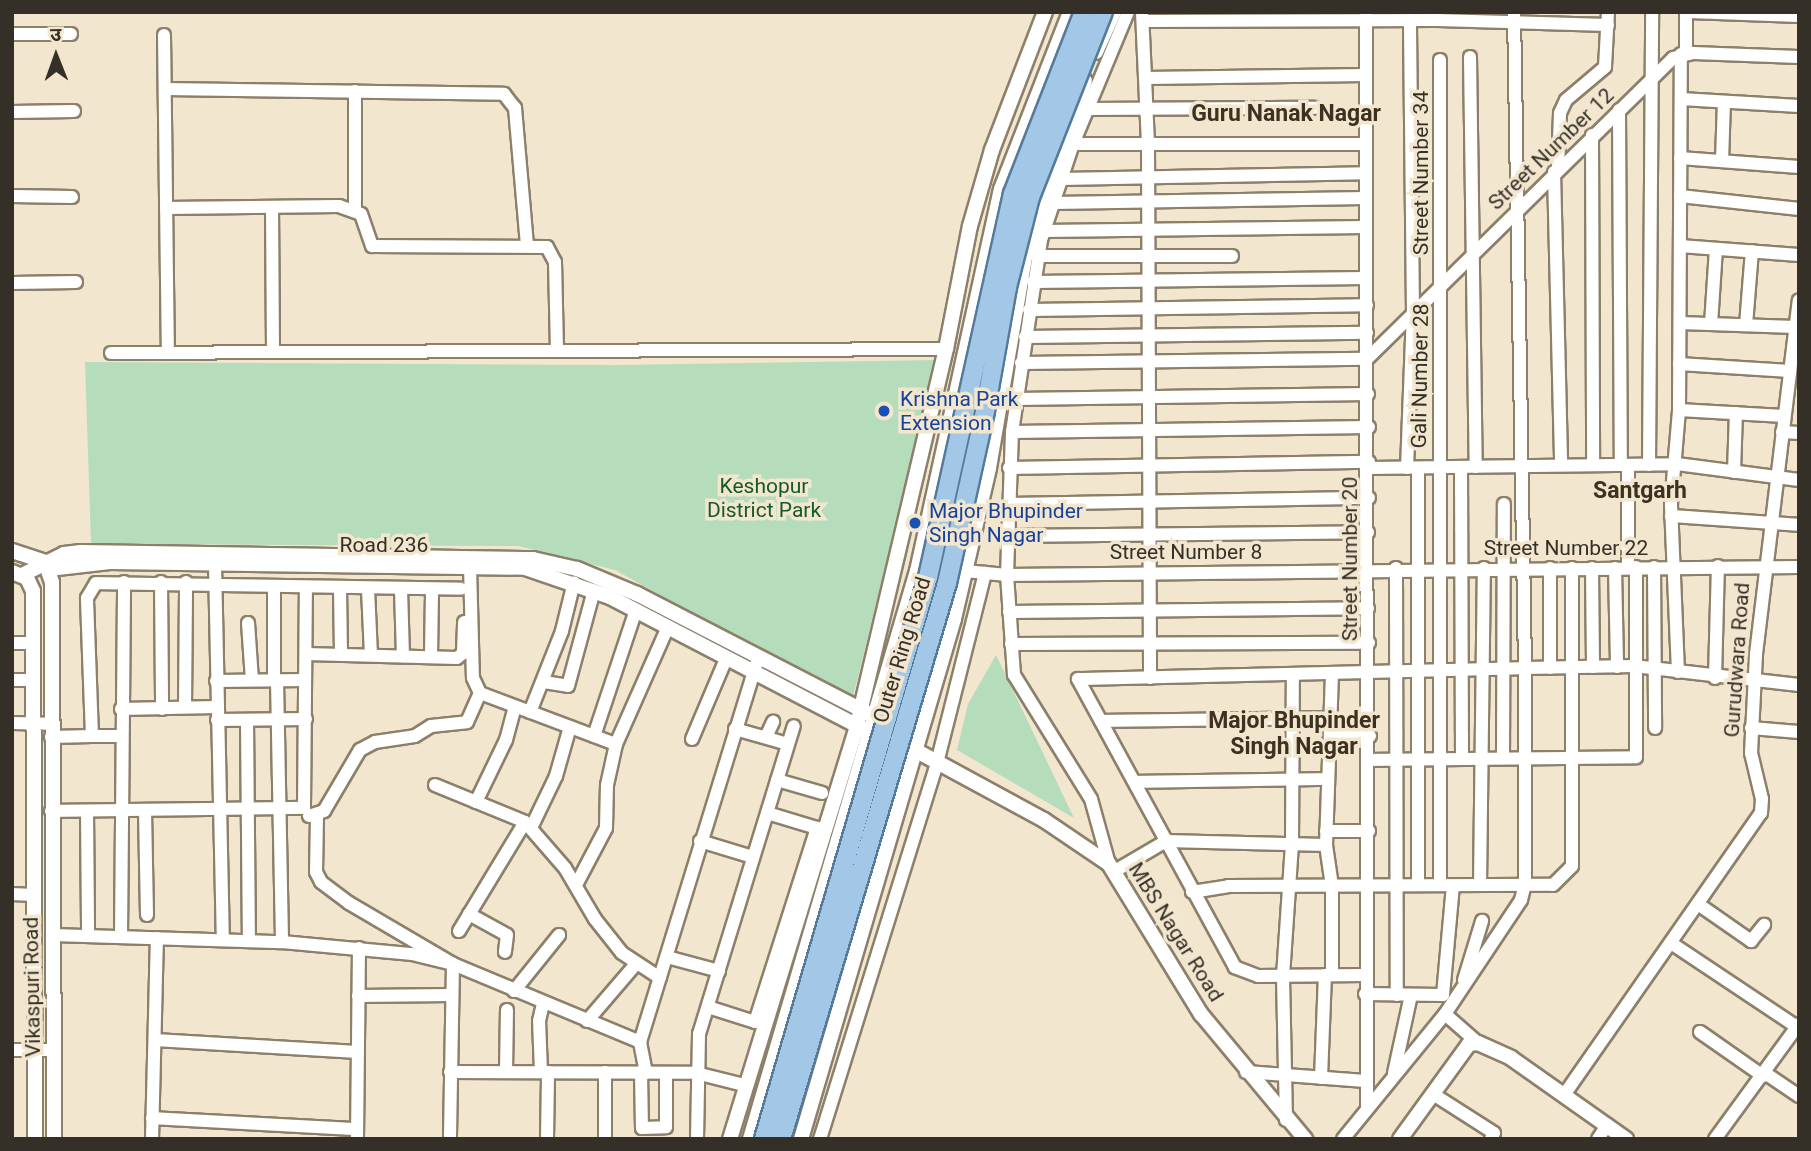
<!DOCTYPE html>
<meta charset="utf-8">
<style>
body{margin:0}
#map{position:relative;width:1811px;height:1151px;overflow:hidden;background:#f3e6cf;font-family:Roboto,"Noto Sans Devanagari",sans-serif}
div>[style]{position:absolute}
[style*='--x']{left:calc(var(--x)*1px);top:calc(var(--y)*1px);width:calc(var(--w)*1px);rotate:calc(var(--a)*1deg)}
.green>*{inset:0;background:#b5ddbb}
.roads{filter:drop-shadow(2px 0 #8c806b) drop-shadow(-2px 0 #8c806b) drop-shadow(0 2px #8c806b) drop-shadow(0 -2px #8c806b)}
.minor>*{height:12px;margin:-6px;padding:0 6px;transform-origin:6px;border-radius:6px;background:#fff}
.tertiary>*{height:14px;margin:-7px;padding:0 7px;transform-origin:7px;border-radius:7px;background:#fff}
.bridges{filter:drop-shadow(2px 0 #557b99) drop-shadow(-2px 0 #557b99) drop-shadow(0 2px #557b99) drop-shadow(0 -2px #557b99)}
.primary-bridge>*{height:18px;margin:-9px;padding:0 9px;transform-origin:9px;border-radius:9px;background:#a3c8e7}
.dots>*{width:19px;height:19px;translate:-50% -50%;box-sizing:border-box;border:4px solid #f3e6cf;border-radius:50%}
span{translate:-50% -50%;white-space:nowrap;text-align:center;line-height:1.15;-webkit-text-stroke:7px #f3e6cf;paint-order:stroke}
.street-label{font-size:21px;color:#353027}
.transit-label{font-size:21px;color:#164399}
.left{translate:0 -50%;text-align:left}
.park-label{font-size:21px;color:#165a2b}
.neighbourhood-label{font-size:23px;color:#3d3220;font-weight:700}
.frame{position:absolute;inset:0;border:14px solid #353027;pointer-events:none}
.north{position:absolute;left:21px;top:21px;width:70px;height:70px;-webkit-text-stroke:5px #f3e6cf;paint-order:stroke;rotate:359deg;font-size:19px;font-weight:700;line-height:28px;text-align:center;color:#353027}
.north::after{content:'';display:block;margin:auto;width:24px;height:32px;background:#353027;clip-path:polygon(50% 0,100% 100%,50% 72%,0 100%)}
</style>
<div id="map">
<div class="green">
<div style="clip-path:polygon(936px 360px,852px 701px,615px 570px,518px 546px,91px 544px,85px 362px,617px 365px)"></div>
<div style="clip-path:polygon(996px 655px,1074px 818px,957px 750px,968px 704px)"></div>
</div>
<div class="roads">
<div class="minor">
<div style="--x:1142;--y:12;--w:134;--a:87.4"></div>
<div style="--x:1148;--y:146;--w:532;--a:89.78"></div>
<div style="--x:1366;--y:12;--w:1095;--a:89.95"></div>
<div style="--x:1686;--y:12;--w:42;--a:90"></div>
<div style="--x:1689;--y:12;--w:110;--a:2.1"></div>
<div style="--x:1143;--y:21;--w:295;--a:-0.2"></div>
<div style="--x:1438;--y:20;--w:170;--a:1.7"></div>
<div style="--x:12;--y:34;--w:59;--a:0"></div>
<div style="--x:164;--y:35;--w:317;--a:89.3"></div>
<div style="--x:1470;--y:57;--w:410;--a:89.2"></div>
<div style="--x:1440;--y:60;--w:825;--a:90"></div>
<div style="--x:1146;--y:78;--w:219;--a:-0.8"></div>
<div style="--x:165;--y:89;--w:339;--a:0.8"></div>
<div style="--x:504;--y:94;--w:18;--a:52"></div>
<div style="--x:515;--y:108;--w:138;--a:85"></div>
<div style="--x:355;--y:91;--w:119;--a:90"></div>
<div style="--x:1681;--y:99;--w:118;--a:3.4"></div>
<div style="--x:1087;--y:109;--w:228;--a:-0.3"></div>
<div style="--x:1619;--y:110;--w:355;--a:89.7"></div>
<div style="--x:12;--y:112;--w:62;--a:-0.9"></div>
<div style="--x:1592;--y:135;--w:330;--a:89.8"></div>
<div style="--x:1073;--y:144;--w:291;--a:0"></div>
<div style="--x:1680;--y:158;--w:119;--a:4.3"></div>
<div style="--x:1722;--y:161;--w:59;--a:-88.1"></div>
<div style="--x:1558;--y:168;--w:55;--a:-87.9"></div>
<div style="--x:1560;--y:113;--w:14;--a:-65"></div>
<div style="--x:1566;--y:100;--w:51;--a:-40.2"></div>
<div style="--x:1605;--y:67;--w:55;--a:-86.9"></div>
<div style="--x:1554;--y:172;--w:293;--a:88.6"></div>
<div style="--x:1061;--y:179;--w:304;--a:-1.1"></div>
<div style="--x:12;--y:196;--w:60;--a:1"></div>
<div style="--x:1680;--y:196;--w:120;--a:6.2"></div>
<div style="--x:1053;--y:203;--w:312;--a:-0.9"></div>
<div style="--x:272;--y:207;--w:145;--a:89.6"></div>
<div style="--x:166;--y:208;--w:173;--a:-0.7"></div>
<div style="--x:339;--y:206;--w:23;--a:20"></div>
<div style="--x:361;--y:214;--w:34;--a:71"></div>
<div style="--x:372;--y:246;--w:175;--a:0.3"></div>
<div style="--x:547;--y:247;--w:17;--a:62"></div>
<div style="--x:555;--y:262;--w:87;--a:88.7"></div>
<div style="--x:1044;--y:231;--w:321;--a:-0.7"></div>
<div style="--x:1680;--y:246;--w:119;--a:4.3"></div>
<div style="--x:1038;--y:256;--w:194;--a:0"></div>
<div style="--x:1033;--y:282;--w:333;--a:-0.7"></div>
<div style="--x:12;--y:283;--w:64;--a:-0.9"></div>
<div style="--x:1029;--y:310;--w:338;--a:-0.8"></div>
<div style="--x:1680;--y:323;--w:115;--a:2"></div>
<div style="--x:1711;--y:324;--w:75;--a:-86.2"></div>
<div style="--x:1746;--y:325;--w:74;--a:-85.4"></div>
<div style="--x:1025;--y:337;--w:342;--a:-0.7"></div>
<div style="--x:111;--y:353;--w:835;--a:-0.27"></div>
<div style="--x:1367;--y:359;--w:429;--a:-44.5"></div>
<div style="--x:1673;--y:58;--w:21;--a:-14"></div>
<div style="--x:1693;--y:53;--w:106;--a:2.2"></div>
<div style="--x:1021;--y:363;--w:346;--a:-0.7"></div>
<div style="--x:1679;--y:364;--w:111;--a:3.6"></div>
<div style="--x:1016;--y:399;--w:352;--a:-0.8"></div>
<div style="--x:1679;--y:410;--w:105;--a:3.3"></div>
<div style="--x:1012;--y:432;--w:357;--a:-0.8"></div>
<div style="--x:1782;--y:432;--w:17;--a:3"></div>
<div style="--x:1628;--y:465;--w:102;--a:90"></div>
<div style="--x:1649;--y:465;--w:452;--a:-89.6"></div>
<div style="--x:1009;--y:468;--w:360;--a:-1"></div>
<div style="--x:1369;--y:468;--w:308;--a:-0.7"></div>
<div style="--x:1677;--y:464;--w:123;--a:7.5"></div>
<div style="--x:1407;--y:468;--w:155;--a:-87.8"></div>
<div style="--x:1413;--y:313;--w:293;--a:-90.6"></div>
<div style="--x:1461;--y:468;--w:291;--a:89.8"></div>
<div style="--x:1734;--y:472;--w:59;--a:-88.1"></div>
<div style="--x:1009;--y:504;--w:360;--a:-1"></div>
<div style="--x:1671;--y:516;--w:128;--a:4"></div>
<div style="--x:1008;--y:536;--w:360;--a:-0.6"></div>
<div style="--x:215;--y:564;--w:375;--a:88.8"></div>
<div style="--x:470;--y:566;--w:112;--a:88.5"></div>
<div style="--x:473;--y:678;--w:17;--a:65"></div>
<div style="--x:480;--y:693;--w:145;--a:20.6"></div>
<div style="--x:1654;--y:567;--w:161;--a:89.6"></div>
<div style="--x:1396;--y:568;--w:427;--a:89.9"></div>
<div style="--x:1550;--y:568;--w:100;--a:90"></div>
<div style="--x:1592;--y:568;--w:99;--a:89.4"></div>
<div style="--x:1615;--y:568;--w:99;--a:88.8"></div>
<div style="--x:965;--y:571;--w:42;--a:5.4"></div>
<div style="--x:1007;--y:575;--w:792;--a:-0.58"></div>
<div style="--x:161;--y:582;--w:127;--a:89.5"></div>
<div style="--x:340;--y:589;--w:65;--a:89.1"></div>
<div style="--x:368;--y:589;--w:65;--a:87.4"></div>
<div style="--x:401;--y:589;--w:66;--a:88.3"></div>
<div style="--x:274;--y:590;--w:90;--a:90"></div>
<div style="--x:1009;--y:612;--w:359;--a:-0.6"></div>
<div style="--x:248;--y:623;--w:57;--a:86"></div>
<div style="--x:12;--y:643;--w:20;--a:0"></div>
<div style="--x:1011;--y:644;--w:358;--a:-0.2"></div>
<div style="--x:306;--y:654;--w:151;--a:1.5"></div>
<div style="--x:457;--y:658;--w:8;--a:-40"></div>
<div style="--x:463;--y:653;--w:31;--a:-88"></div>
<div style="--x:431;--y:656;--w:67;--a:-89.1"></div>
<div style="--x:1678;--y:672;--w:168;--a:-92.4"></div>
<div style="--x:1671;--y:504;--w:94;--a:-85.1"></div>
<div style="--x:1679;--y:410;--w:356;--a:-89.7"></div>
<div style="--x:1715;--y:678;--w:112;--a:-88.5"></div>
<div style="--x:12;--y:680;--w:20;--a:0"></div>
<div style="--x:277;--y:680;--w:262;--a:88.9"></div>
<div style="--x:216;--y:681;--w:89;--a:-0.6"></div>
<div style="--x:544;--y:682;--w:24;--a:9"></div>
<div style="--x:568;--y:686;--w:99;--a:-74.8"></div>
<div style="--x:185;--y:706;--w:124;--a:-89.5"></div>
<div style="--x:121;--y:709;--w:95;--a:-1.2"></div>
<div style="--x:530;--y:712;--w:87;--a:-68.4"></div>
<div style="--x:562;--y:631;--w:50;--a:-76.2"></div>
<div style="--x:217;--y:720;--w:89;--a:-0.6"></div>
<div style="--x:247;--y:720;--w:221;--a:89.5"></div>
<div style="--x:1101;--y:721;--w:230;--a:-0.7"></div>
<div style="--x:12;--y:723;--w:39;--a:1"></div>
<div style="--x:1751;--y:728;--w:48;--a:4.8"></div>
<div style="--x:735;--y:729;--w:55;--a:15.8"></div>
<div style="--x:120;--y:736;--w:28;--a:180"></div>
<div style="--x:92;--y:736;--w:138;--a:-92.1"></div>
<div style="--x:87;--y:598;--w:17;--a:-59"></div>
<div style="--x:96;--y:583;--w:365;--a:0.9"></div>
<div style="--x:594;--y:736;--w:133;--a:-71.6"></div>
<div style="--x:1330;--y:736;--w:40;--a:0"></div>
<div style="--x:51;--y:737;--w:41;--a:-1.4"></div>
<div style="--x:766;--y:737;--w:17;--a:-65"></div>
<div style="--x:692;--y:739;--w:87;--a:-67"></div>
<div style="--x:1503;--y:758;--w:254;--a:-89.8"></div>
<div style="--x:1370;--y:760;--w:266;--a:-0.6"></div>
<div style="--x:1636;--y:757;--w:190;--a:-90"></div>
<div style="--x:777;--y:780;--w:47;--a:16.1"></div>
<div style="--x:1135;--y:782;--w:193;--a:-0.9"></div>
<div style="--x:435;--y:785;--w:97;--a:22.3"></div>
<div style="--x:525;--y:822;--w:61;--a:49"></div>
<div style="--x:565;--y:868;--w:59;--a:59.5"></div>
<div style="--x:595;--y:919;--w:43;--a:51.5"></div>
<div style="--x:622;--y:953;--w:45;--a:33.3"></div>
<div style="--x:476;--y:802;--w:69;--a:-64.2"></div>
<div style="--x:506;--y:740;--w:34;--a:-75"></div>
<div style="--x:51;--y:811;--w:253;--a:-0.7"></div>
<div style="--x:304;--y:808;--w:219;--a:-89.5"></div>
<div style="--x:87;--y:811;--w:125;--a:89.5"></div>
<div style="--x:145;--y:811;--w:104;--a:88.9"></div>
<div style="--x:309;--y:816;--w:16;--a:-18"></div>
<div style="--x:324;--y:811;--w:71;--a:-59.5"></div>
<div style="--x:360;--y:750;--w:17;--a:-28"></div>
<div style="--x:375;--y:742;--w:40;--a:-8.5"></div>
<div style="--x:415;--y:736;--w:19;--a:-32"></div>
<div style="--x:431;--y:726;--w:36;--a:-6"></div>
<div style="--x:467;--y:722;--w:32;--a:-66"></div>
<div style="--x:317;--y:816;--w:56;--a:91"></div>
<div style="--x:316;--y:872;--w:11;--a:63"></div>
<div style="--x:321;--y:882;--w:35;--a:37"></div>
<div style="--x:349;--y:903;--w:121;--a:30.4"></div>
<div style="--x:453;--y:964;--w:175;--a:91"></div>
<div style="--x:531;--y:828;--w:58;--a:-64.3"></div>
<div style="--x:556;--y:776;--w:51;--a:-74.1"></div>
<div style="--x:1326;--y:831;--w:43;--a:0"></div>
<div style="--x:700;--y:841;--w:55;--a:16.8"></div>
<div style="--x:1326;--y:845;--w:41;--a:81.7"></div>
<div style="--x:1332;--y:886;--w:89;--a:90"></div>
<div style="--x:1109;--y:864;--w:67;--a:-105.5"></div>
<div style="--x:1091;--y:799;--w:146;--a:-121.8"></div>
<div style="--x:1014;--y:675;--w:100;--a:-94"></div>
<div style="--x:1007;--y:575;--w:143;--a:-88"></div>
<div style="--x:1012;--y:432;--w:194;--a:-81.4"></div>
<div style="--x:1041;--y:240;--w:101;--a:-71.6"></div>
<div style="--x:1073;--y:144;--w:143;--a:-67.4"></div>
<div style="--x:1115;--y:871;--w:59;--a:-30.5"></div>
<div style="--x:1166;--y:841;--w:160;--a:1.4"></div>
<div style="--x:1326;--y:845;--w:170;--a:-88"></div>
<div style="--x:576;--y:885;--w:64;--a:-62.2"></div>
<div style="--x:606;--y:828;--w:43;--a:-88.7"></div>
<div style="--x:607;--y:785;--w:42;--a:-77.6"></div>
<div style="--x:616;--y:744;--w:126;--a:-66.1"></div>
<div style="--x:1418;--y:885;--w:417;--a:-90"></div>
<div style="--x:1480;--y:885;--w:317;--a:-89.3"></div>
<div style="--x:1192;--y:892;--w:36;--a:-9"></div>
<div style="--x:1228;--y:886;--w:325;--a:-0.2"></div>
<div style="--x:1553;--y:885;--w:27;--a:-45"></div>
<div style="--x:1572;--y:866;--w:298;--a:-90"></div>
<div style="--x:12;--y:894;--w:21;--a:3"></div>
<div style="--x:1698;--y:904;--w:65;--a:34.9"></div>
<div style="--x:1751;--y:941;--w:21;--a:-51"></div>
<div style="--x:469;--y:914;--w:43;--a:28.9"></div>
<div style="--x:507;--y:935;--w:17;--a:97"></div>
<div style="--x:459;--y:931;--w:127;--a:-58.8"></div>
<div style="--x:53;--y:935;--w:229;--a:1.8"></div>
<div style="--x:282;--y:942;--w:131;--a:5.3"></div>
<div style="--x:412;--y:954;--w:42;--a:13.7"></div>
<div style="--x:453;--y:964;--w:203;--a:22.6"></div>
<div style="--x:121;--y:936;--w:354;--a:-89.5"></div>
<div style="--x:1671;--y:943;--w:151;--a:33.7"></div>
<div style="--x:667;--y:957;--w:54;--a:15.1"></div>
<div style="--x:1365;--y:975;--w:107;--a:179.5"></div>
<div style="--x:1258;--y:976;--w:25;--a:-159"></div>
<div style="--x:1235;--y:967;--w:328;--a:-118.6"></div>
<div style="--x:1078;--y:679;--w:447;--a:-1.4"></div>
<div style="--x:1525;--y:668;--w:656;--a:-90.96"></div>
<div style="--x:1464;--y:980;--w:62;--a:-73"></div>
<div style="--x:514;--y:991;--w:72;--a:-51.2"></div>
<div style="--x:1365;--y:994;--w:78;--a:0.7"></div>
<div style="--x:1443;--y:995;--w:110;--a:-84.8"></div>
<div style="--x:358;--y:996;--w:94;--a:-0.6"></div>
<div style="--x:708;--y:1007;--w:49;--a:17.7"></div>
<div style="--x:755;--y:1022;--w:204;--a:-72.3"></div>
<div style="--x:817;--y:828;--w:52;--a:-163.3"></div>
<div style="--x:1445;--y:1014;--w:44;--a:41.3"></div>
<div style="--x:587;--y:1021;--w:74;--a:-49.4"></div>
<div style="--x:1700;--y:1032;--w:77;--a:34.9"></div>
<div style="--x:155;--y:1040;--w:203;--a:3.4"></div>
<div style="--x:12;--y:1050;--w:42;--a:0"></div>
<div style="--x:450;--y:1072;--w:246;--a:0.2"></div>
<div style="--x:696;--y:1073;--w:49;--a:14"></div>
<div style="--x:506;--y:1072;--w:62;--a:-89.1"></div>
<div style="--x:541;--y:1072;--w:51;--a:-92.2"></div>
<div style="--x:539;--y:1021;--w:18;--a:-77"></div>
<div style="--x:605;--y:1072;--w:67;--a:90"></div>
<div style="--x:641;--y:1072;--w:56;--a:89"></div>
<div style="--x:642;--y:1128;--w:24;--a:-2"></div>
<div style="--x:666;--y:1127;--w:54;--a:-90"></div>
<div style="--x:1246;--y:1072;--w:120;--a:4.3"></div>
<div style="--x:646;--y:1073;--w:32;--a:-101"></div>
<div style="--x:640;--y:1042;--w:401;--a:-72.9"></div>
<div style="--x:1394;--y:1073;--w:80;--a:-77.7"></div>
<div style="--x:1765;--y:1073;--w:41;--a:34.1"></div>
<div style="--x:1321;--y:1078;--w:103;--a:-87.8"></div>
<div style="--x:1433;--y:1094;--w:72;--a:32.6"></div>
<div style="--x:1494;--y:1133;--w:7;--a:117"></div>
<div style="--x:1564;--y:1095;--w:344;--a:-55.1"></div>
<div style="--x:1761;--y:813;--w:14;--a:-86"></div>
<div style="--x:1762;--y:799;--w:47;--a:-103.4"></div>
<div style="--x:1751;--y:753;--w:99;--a:-87.1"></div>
<div style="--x:1756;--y:654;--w:356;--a:-83.1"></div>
<div style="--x:152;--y:1118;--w:205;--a:3.1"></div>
<div style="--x:1286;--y:1120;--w:144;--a:-91.2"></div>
<div style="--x:1283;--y:976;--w:133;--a:-86.1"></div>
<div style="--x:1292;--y:843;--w:167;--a:-89.7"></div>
<div style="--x:152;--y:1139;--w:201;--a:-88.6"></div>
<div style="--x:357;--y:1139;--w:191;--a:-89.4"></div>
<div style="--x:547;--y:1139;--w:67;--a:-89.1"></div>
<div style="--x:697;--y:1139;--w:105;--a:-88.9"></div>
<div style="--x:699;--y:1034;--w:322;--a:-72.9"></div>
<div style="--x:820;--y:1139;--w:398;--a:-72.7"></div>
<div style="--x:938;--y:759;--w:192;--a:-75.8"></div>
<div style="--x:1343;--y:1139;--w:161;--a:-50.8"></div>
<div style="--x:1445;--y:1014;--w:137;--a:-56.3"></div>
<div style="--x:1521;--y:900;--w:16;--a:-76"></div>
<div style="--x:1525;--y:884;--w:216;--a:-90"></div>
<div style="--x:1525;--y:668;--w:109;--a:-1.1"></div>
<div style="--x:1634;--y:666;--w:166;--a:6.6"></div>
<div style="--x:1598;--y:1139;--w:17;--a:-57"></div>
<div style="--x:1715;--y:1139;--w:142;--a:-53.9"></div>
</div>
<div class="tertiary">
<div style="--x:1096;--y:52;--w:44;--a:-65.8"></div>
<div style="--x:12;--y:551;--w:35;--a:18"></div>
<div style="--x:45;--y:562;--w:21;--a:71"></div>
<div style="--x:52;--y:582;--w:557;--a:89.79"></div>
<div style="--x:49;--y:569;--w:61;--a:-6.5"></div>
<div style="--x:110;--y:562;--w:415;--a:0.8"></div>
<div style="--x:525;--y:568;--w:90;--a:18.8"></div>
<div style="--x:610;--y:597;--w:288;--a:27.5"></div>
<div style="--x:12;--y:572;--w:16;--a:22"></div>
<div style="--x:27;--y:578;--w:14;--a:65"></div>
<div style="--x:33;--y:591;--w:548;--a:89.79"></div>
<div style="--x:22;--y:575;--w:47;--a:-26.6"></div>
<div style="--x:64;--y:554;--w:17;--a:-7"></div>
<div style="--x:81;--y:552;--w:452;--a:0.9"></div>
<div style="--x:533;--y:559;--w:45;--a:12.8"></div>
<div style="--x:577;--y:569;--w:65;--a:22.6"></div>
<div style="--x:637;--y:594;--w:261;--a:27.3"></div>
<div style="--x:915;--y:750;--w:147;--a:28.5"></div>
<div style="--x:1044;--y:820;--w:78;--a:34.1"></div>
<div style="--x:1109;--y:864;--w:176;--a:58.5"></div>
<div style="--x:1201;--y:1014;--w:163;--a:50.2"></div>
<div style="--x:730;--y:1139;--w:433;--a:-72.9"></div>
<div style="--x:857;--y:725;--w:386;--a:-76.7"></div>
<div style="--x:946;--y:349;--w:125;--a:-79"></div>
<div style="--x:970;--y:226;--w:79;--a:-73.9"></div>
<div style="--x:992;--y:150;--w:148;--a:-69"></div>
<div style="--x:750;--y:1139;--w:592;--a:-73.62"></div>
<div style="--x:917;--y:571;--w:391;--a:-77.6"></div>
<div style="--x:1001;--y:189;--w:190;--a:-68.7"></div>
<div style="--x:801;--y:1139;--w:542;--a:-73.6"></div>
<div style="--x:954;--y:619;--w:155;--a:-76.9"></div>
<div style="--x:989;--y:468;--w:214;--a:-80.3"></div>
<div style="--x:1025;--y:257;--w:186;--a:-71.2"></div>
<div style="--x:1400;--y:1139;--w:117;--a:-54"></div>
<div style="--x:1469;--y:1044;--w:9;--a:-6"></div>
<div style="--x:1478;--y:1043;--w:36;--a:24"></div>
<div style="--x:1511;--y:1058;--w:141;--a:35.2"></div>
</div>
</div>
<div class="bridges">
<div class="primary-bridge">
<div style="--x:764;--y:1139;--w:585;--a:-73.73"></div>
<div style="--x:928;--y:577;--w:392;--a:-77.5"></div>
<div style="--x:1013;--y:194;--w:195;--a:-68.7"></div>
<div style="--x:781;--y:1139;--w:580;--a:-73.38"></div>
<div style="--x:947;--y:583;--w:176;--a:-77.5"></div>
<div style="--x:985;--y:411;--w:126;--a:-79.9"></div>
<div style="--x:1007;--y:287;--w:93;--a:-75.7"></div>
<div style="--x:1030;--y:197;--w:199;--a:-68.5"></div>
</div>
</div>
<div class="dots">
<div style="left:884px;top:411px;background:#1a4fb4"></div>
<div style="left:915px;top:523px;background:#1a4fb4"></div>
</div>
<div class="street-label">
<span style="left:1551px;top:149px;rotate:-44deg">Street Number 12</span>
<span style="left:1421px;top:173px;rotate:-90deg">Street Number 34</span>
<span style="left:1420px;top:376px;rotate:-89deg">Gali Number 28</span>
<span style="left:384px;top:545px">Road 236</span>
<span style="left:1566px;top:548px">Street Number 22</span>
<span style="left:1186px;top:552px">Street Number 8</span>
<span style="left:1350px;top:559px;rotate:-90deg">Street Number 20</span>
<span style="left:902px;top:650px;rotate:-73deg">Outer Ring Road</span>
<span style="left:1737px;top:660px;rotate:-86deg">Gurudwara Road</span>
<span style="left:1176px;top:932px;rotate:58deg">MBS Nagar Road</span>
<span style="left:32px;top:987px;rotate:-91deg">Vikaspuri Road</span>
</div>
<div class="transit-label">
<span class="left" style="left:900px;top:411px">Krishna Park<br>Extension</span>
<span class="left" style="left:929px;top:523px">Major Bhupinder<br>Singh Nagar</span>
</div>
<div class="park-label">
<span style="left:764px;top:498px">Keshopur<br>District Park</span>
</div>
<div class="neighbourhood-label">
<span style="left:1286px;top:114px">Guru Nanak Nagar</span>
<span style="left:1640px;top:491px">Santgarh</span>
<span style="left:1294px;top:734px">Major Bhupinder<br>Singh Nagar</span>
</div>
<div class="frame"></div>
<div class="north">उ</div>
</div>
